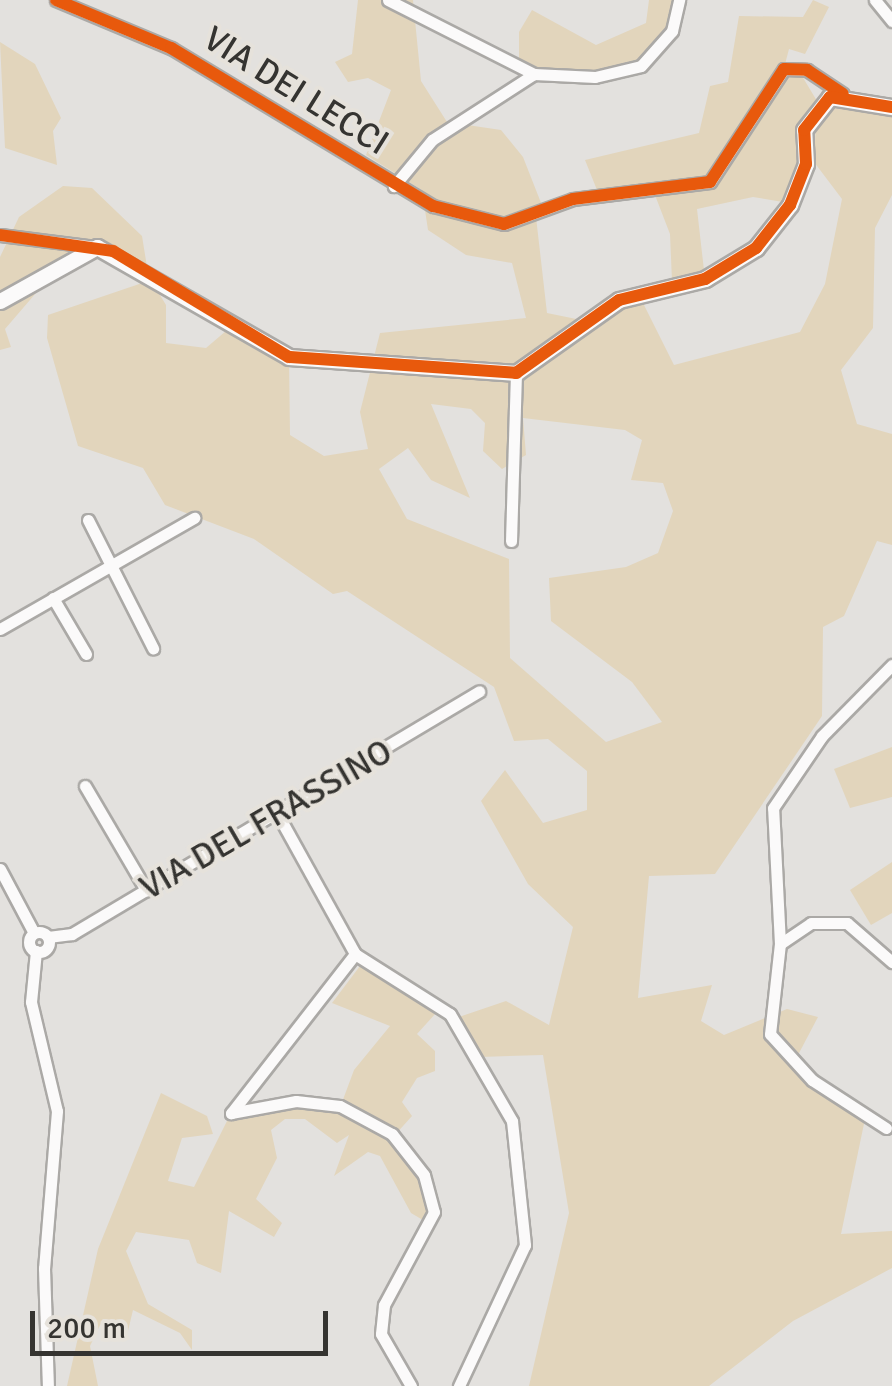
<!DOCTYPE html>
<style>
body{margin:0}
#map{position:relative;width:892px;height:1386px;overflow:hidden;background:#e3e1de;font-family:Signika,sans-serif}
div>[style]{position:absolute}
[style*='--x']{left:calc(var(--x)*1px);top:calc(var(--y)*1px);width:calc(var(--w)*1px);rotate:calc(var(--a)*1deg)}
.green>*{inset:0;background:#e2d5bc}
.roads{filter:drop-shadow(2px 0 #aba9a6) drop-shadow(-2px 0 #aba9a6) drop-shadow(0 2px #aba9a6) drop-shadow(0 -2px #aba9a6)}
.street>*{height:11px;margin:-5.5px;padding:0 5.5px;transform-origin:5.5px;border-radius:5.5px;background:#fbfafa}
.street>.ring{margin:-5.5px;padding:0;box-sizing:content-box;background:none;border:11px solid #fbfafa;border-radius:50%}
.secondary>*{height:15px;margin:-7.5px;padding:0 7.5px;transform-origin:7.5px;border-radius:7.5px;background:#fbfafa}
.cycleway>*{height:12px;margin:-6px;padding:0 6px;transform-origin:6px;border-radius:6px;background:#e8590c}
span{translate:-50% -50%;white-space:nowrap;text-align:center;line-height:1.15;-webkit-text-stroke:8px #e6e2db;paint-order:stroke}
.street-label{font-size:35px;color:#353431}
.scale{position:absolute;left:30px;top:1311px;width:298px;height:45px;box-sizing:border-box;border:5px solid #353431;border-top:0;padding-left:12px;font-size:30px;line-height:35px;white-space:nowrap;color:#353431;-webkit-text-stroke:8px #e6e2db;paint-order:stroke}
</style>
<div id="map">
<div class="green">
<div style="clip-path:polygon(evenodd,358px 0,413px 0,421px 81px,447px 122px,501px 130px,523px 157px,545px 213px,536px 217px,547px 313px,586px 321px,638px 293px,674px 365px,800px 332px,825px 284px,842px 199px,814px 162px,816px 122px,840px 98px,892px 112px,892px 195px,875px 228px,873px 328px,841px 370px,857px 424px,892px 434px,892px 545px,877px 541px,844px 616px,823px 627px,822px 716px,715px 874px,649px 876px,638px 998px,712px 985px,701px 1021px,724px 1035px,787px 1009px,818px 1017px,798px 1055px,812px 1080px,865px 1119px,841px 1234px,892px 1231px,892px 1268px,793px 1321px,709px 1386px,529px 1386px,569px 1213px,543px 1055px,480px 1057px,453px 1019px,506px 1001px,549px 1025px,573px 927px,528px 884px,481px 801px,505px 770px,543px 823px,587px 810px,587px 771px,548px 739px,514px 741px,494px 687px,347px 591px,333px 594px,254px 539px,165px 505px,143px 468px,78px 446px,47px 338px,48px 315px,151px 280px,166px 305px,166px 343px,206px 348px,233px 325px,289px 357px,290px 435px,324px 456px,368px 449px,360px 412px,380px 333px,526px 318px,512px 263px,466px 255px,428px 230px,422px 190px,366px 155px,391px 90px,368px 78px,348px 82px,335px 62px,352px 54px,358px 0,431px 404px,471px 409px,485px 423px,483px 451px,502px 469px,526px 455px,523px 418px,625px 430px,642px 440px,631px 480px,663px 483px,673px 511px,658px 553px,626px 567px,549px 578px,551px 621px,632px 682px,662px 722px,606px 742px,510px 658px,509px 559px,407px 519px,379px 469px,408px 448px,431px 480px,470px 498px,431px 404px)"></div>
<div style="clip-path:polygon(649px 0,679px 0,660px 51px,618px 74px,534px 74px,519px 60px,519px 32px,532px 10px,596px 45px,646px 23px)"></div>
<div style="clip-path:polygon(813px 0,829px 7px,805px 54px,789px 49px,784px 68px,796px 66px,820px 106px,804px 130px,806px 164px,789px 203px,753px 197px,697px 209px,705px 279px,672px 281px,670px 234px,653px 190px,599px 195px,585px 160px,699px 133px,710px 86px,728px 82px,739px 16px,803px 17px)"></div>
<div style="clip-path:polygon(0 42px,35px 64px,61px 118px,53px 131px,57px 165px,5px 148px)"></div>
<div style="clip-path:polygon(63px 186px,92px 188px,142px 236px,148px 273px,91px 246px,48px 279px,5px 329px,11px 347px,0 350px,0 257px,19px 217px)"></div>
<div style="clip-path:polygon(892px 747px,892px 797px,850px 808px,834px 769px)"></div>
<div style="clip-path:polygon(892px 862px,892px 913px,871px 925px,850px 890px)"></div>
<div style="clip-path:polygon(360px 966px,436px 1013px,417px 1034px,435px 1051px,435px 1071px,417px 1078px,402px 1102px,412px 1116px,394px 1136px,424px 1175px,428px 1223px,411px 1213px,380px 1156px,368px 1152px,334px 1176px,349px 1135px,337px 1143px,305px 1119px,285px 1119px,271px 1130px,277px 1158px,256px 1199px,282px 1223px,274px 1237px,229px 1211px,221px 1273px,197px 1263px,189px 1240px,136px 1232px,126px 1251px,148px 1304px,192px 1330px,192px 1350px,180px 1333px,133px 1310px,127px 1335px,101px 1323px,90px 1346px,98px 1386px,67px 1386px,98px 1249px,161px 1093px,207px 1116px,213px 1134px,182px 1138px,168px 1181px,194px 1187px,231px 1113px,296px 1101px,341px 1105px,354px 1070px,390px 1026px,332px 1003px)"></div>
</div>
<div class="roads">
<div class="street">
<div style="--x:56;--y:0;--w:125;--a:22.7"></div>
<div style="--x:171;--y:48;--w:306;--a:31.1"></div>
<div style="--x:433;--y:206;--w:73;--a:14.2"></div>
<div style="--x:504;--y:224;--w:73;--a:-19.9"></div>
<div style="--x:573;--y:199;--w:138;--a:-7.1"></div>
<div style="--x:710;--y:182;--w:135;--a:-56.8"></div>
<div style="--x:784;--y:69;--w:23;--a:2"></div>
<div style="--x:807;--y:70;--w:43;--a:33.7"></div>
<div style="--x:388;--y:0;--w:164;--a:26.9"></div>
<div style="--x:534;--y:74;--w:121;--a:147.1"></div>
<div style="--x:432;--y:140;--w:60;--a:129.6"></div>
<div style="--x:875;--y:0;--w:27;--a:51"></div>
<div style="--x:534;--y:74;--w:61;--a:2.8"></div>
<div style="--x:595;--y:77;--w:47;--a:-13.4"></div>
<div style="--x:641;--y:66;--w:47;--a:-48.5"></div>
<div style="--x:672;--y:31;--w:32;--a:-77"></div>
<div style="--x:0;--y:235;--w:98;--a:7.1"></div>
<div style="--x:88;--y:520;--w:144;--a:63.1"></div>
<div style="--x:511;--y:541;--w:168;--a:-88.3"></div>
<div style="--x:53;--y:598;--w:65;--a:59.5"></div>
<div style="--x:0;--y:629;--w:224;--a:-29.8"></div>
<div style="--x:85;--y:786;--w:121;--a:59.6"></div>
<div style="--x:277;--y:813;--w:161;--a:61"></div>
<div style="--x:355;--y:954;--w:112;--a:32.3"></div>
<div style="--x:450;--y:1014;--w:124;--a:59.9"></div>
<div style="--x:512;--y:1121;--w:125;--a:84"></div>
<div style="--x:525;--y:1245;--w:156;--a:115.1"></div>
<div style="--x:0;--y:869;--w:72;--a:62"></div>
<div class="ring" style="left:29px;top:932px;width:9px;height:9px"></div>
<div style="--x:48;--y:937;--w:24;--a:-7"></div>
<div style="--x:72;--y:934;--w:474;--a:-30.8"></div>
<div style="--x:780;--y:944;--w:136;--a:-92.9"></div>
<div style="--x:773;--y:808;--w:87;--a:-55.8"></div>
<div style="--x:822;--y:736;--w:100;--a:-45.4"></div>
<div style="--x:36;--y:951;--w:51;--a:95.6"></div>
<div style="--x:31;--y:1002;--w:112;--a:76.6"></div>
<div style="--x:57;--y:1111;--w:158;--a:94.7"></div>
<div style="--x:44;--y:1268;--w:118;--a:88.1"></div>
<div style="--x:355;--y:954;--w:202;--a:127.9"></div>
<div style="--x:231;--y:1113;--w:66;--a:-10.5"></div>
<div style="--x:296;--y:1101;--w:44;--a:6.5"></div>
<div style="--x:340;--y:1106;--w:59;--a:28.3"></div>
<div style="--x:392;--y:1134;--w:52;--a:52"></div>
<div style="--x:424;--y:1175;--w:38;--a:75"></div>
<div style="--x:434;--y:1212;--w:106;--a:118.3"></div>
<div style="--x:384;--y:1305;--w:29;--a:96"></div>
<div style="--x:381;--y:1334;--w:60;--a:60"></div>
<div style="--x:886;--y:1128;--w:88;--a:-147"></div>
<div style="--x:812;--y:1080;--w:62;--a:-132.4"></div>
<div style="--x:770;--y:1034;--w:91;--a:-83.7"></div>
<div style="--x:780;--y:944;--w:37;--a:-34"></div>
<div style="--x:811;--y:923;--w:36;--a:0"></div>
<div style="--x:847;--y:923;--w:60;--a:40.9"></div>
</div>
<div class="secondary">
<div style="--x:0;--y:301;--w:111;--a:-29.1"></div>
<div style="--x:97;--y:247;--w:221;--a:29.8"></div>
<div style="--x:289;--y:357;--w:228;--a:4"></div>
<div style="--x:516;--y:373;--w:126;--a:-35.3"></div>
<div style="--x:619;--y:300;--w:89;--a:-13.7"></div>
<div style="--x:705;--y:279;--w:60;--a:-31.3"></div>
<div style="--x:756;--y:248;--w:55;--a:-51.7"></div>
<div style="--x:790;--y:205;--w:44;--a:-68.7"></div>
<div style="--x:806;--y:164;--w:34;--a:-93"></div>
<div style="--x:804;--y:130;--w:42;--a:-51.8"></div>
<div style="--x:830;--y:97;--w:63;--a:9.2"></div>
</div>
</div>
<div class="cycleway">
<div style="--x:56;--y:0;--w:125;--a:22.7"></div>
<div style="--x:171;--y:48;--w:306;--a:31.1"></div>
<div style="--x:433;--y:206;--w:73;--a:14.2"></div>
<div style="--x:504;--y:224;--w:73;--a:-19.9"></div>
<div style="--x:573;--y:199;--w:138;--a:-7.1"></div>
<div style="--x:710;--y:182;--w:135;--a:-56.8"></div>
<div style="--x:784;--y:69;--w:23;--a:2"></div>
<div style="--x:807;--y:70;--w:43;--a:33.7"></div>
<div style="--x:0;--y:235;--w:114;--a:8.1"></div>
<div style="--x:113;--y:251;--w:205;--a:31.1"></div>
<div style="--x:289;--y:357;--w:228;--a:4"></div>
<div style="--x:516;--y:373;--w:126;--a:-35.3"></div>
<div style="--x:619;--y:300;--w:89;--a:-13.7"></div>
<div style="--x:705;--y:279;--w:60;--a:-31.3"></div>
<div style="--x:756;--y:248;--w:55;--a:-51.7"></div>
<div style="--x:790;--y:205;--w:44;--a:-68.7"></div>
<div style="--x:806;--y:164;--w:34;--a:-93"></div>
<div style="--x:804;--y:130;--w:42;--a:-51.8"></div>
<div style="--x:830;--y:97;--w:63;--a:9.2"></div>
</div>
<div class="street-label">
<span style="left:296px;top:91px;rotate:32deg">VIA DEI LECCI</span>
<span style="left:266px;top:820px;rotate:-30deg">VIA DEL FRASSINO</span>
</div>
<div class="scale">200 m</div>
</div>
